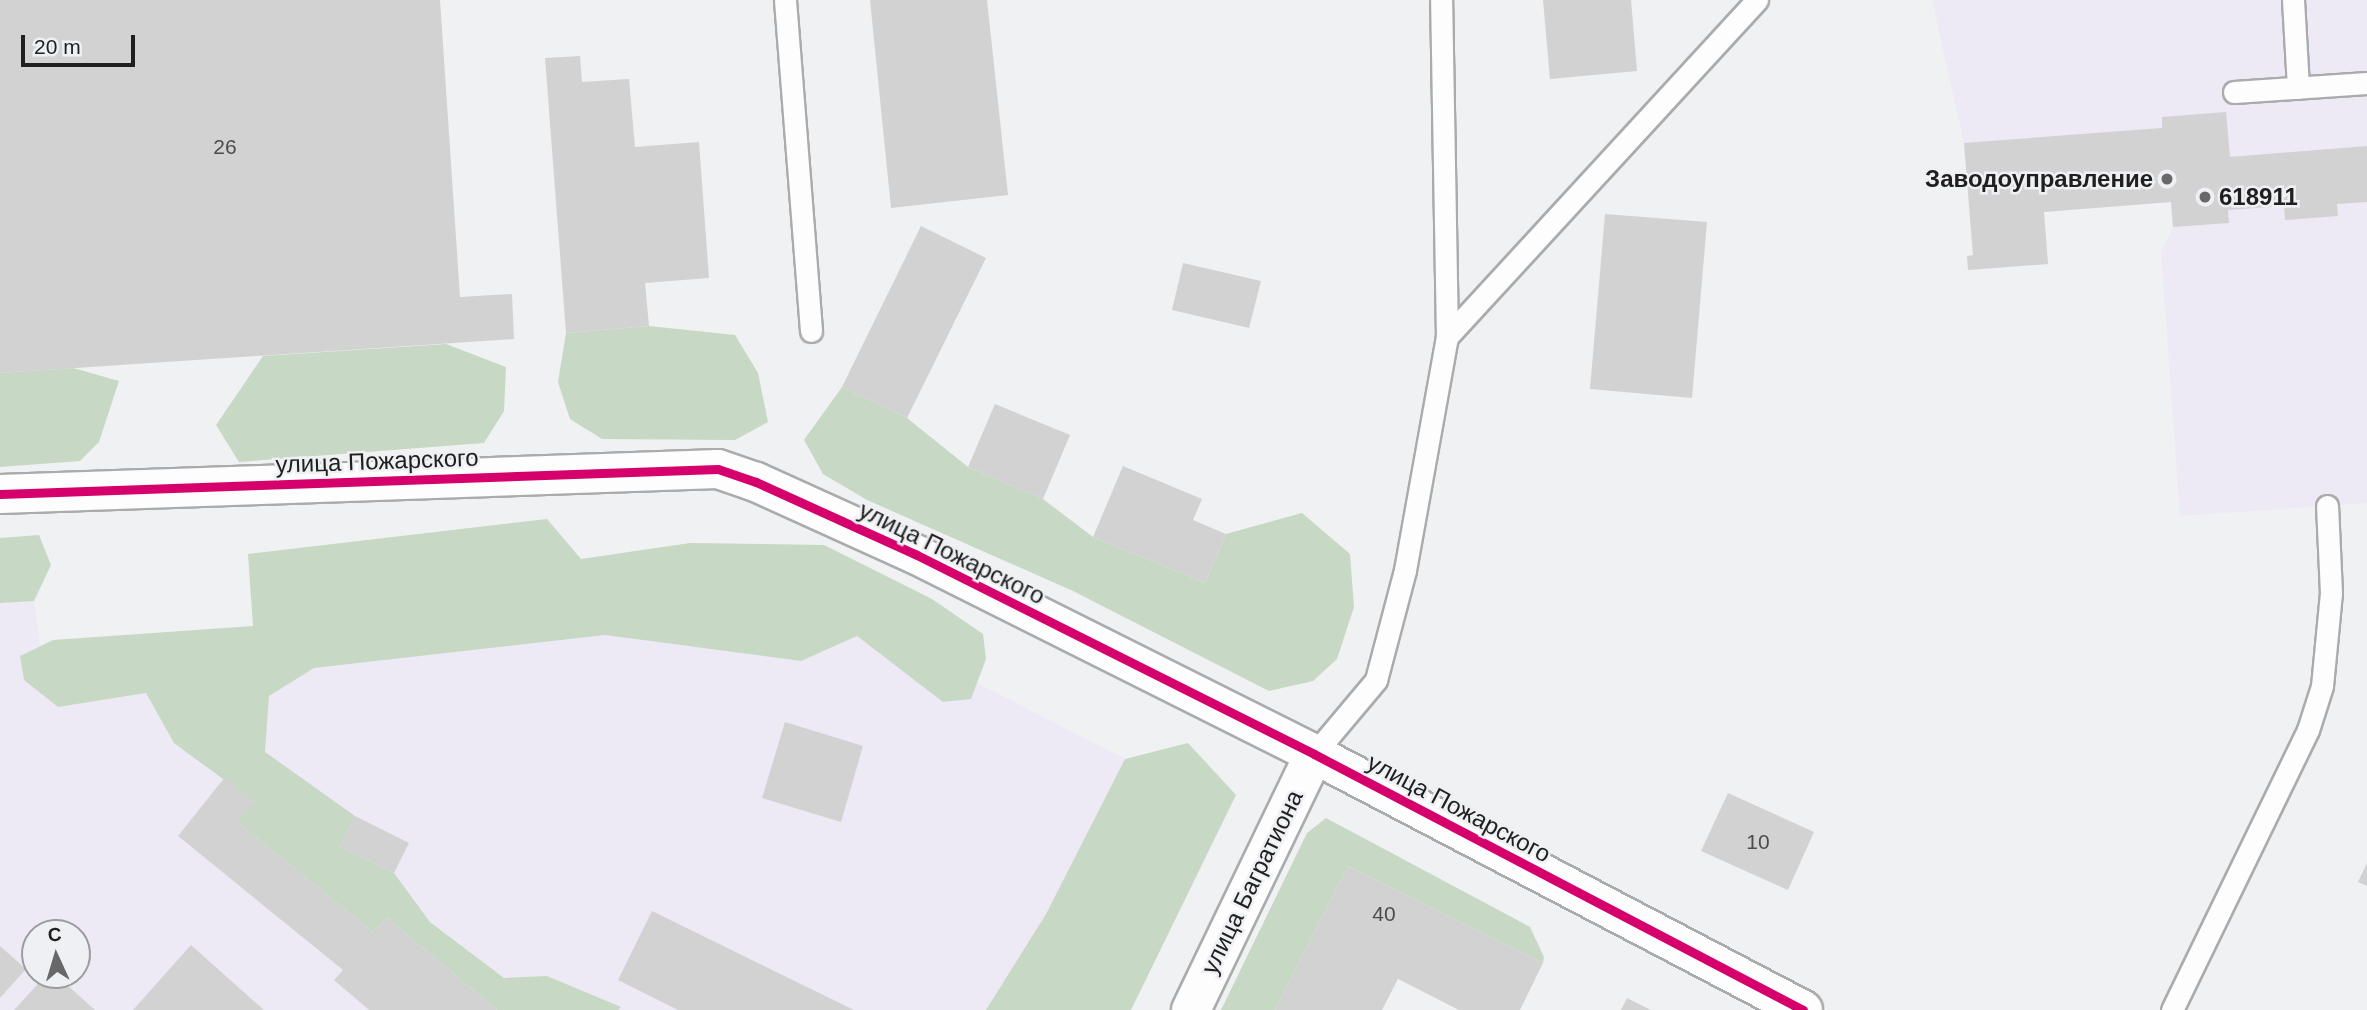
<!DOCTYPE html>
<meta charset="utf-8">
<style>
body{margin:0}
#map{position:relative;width:2367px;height:1010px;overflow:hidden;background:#f0f1f3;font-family:Arial,sans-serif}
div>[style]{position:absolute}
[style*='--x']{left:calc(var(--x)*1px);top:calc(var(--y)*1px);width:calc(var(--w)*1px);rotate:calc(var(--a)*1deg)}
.industrial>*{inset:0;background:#ede9f5}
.forest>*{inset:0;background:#c7d8c5}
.building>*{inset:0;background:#d2d2d3}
.roads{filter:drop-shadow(2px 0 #aaabac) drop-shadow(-2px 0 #aaabac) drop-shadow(0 2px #aaabac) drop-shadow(0 -2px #aaabac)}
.lane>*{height:21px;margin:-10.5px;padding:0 10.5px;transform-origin:10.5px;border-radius:10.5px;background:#fdfdfd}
.street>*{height:38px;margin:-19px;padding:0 19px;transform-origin:19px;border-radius:19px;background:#fdfdfd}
.secondary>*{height:38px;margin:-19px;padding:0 19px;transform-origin:19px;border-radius:19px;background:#fdfdfd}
.cycleway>*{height:9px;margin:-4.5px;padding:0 4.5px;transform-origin:4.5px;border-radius:4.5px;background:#d6006c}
.dots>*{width:19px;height:19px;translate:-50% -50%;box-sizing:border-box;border:4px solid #eff0f4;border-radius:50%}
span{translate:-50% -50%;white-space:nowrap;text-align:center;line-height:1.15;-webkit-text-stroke:5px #eff0f4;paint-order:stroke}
.number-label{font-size:21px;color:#4c4c4d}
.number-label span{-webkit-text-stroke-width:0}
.poi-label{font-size:24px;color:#1f1f20;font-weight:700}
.right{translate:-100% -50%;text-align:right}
.left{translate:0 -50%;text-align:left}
.street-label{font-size:24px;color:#1f1f20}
.north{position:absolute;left:21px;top:919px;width:70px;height:70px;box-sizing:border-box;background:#eff0f4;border:2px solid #9c9c9f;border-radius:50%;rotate:356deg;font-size:19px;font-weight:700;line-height:28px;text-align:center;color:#1f1f20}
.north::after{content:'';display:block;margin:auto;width:24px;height:32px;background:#68686a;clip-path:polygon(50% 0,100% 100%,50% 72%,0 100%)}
.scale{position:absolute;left:21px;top:35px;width:114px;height:32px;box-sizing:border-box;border:4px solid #1f1f20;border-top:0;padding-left:9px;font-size:21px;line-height:24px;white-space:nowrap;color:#1f1f20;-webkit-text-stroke:5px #eff0f4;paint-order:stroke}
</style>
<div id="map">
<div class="industrial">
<div style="clip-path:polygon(1932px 0,2367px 0,2367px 503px,2180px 516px,2161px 252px,2173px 227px,2171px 202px,2044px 212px,2048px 264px,1968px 270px,1967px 256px,1973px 255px,1964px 143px)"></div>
<div style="clip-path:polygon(evenodd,34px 601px,40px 646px,20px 656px,24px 680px,58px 707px,146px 693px,174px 743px,254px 802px,374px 932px,387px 918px,497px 1010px,0 1010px,0 603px,34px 601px,35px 933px,77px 933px,77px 975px,35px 975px,35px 933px)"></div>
<div style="clip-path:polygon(605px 635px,801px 661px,857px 636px,943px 702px,971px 699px,977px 683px,1125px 759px,1046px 914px,986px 1010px,618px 1010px,620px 1007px,547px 976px,505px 979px,430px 921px,394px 873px,340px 847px,305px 783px,265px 752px,269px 696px,314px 668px)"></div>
</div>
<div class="forest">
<div style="clip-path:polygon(649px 326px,735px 335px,758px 373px,768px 422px,735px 440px,602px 439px,570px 419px,558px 382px,566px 333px)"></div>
<div style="clip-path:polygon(446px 344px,506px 367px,504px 411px,484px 443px,239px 462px,216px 425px,263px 356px)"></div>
<div style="clip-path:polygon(73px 368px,119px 381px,99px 442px,80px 461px,0 467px,0 373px)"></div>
<div style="clip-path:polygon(842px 387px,907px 418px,968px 467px,1043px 499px,1093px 537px,1205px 583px,1226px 534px,1302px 513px,1350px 554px,1354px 607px,1337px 659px,1313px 681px,1269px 691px,1073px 591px,867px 500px,823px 474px,804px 440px)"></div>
<div style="clip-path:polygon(547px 519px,581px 559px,690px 543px,824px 545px,932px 599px,983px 634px,986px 659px,971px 699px,943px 702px,857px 636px,801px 661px,605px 635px,314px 668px,269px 696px,265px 752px,355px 816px,340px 847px,394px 873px,430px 922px,504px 978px,547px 976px,621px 1007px,618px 1010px,497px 1010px,387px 918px,373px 932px,237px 822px,253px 801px,174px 743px,146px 693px,58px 707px,24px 680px,20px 656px,53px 640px,253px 626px,248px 554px)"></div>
<div style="clip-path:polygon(39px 535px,51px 565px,34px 601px,0 603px,0 538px)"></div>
<div style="clip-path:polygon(1188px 743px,1236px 795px,1131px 1010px,986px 1010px,1046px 914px,1125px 759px)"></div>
<div style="clip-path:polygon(1326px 818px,1530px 927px,1544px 957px,1543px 963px,1348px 866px,1275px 1010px,1221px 1010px,1307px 833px)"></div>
</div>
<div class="building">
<div style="clip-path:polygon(0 0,440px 0,460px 297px,512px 294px,514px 339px,0 373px)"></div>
<div style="clip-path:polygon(870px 0,987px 0,1008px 195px,891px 208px)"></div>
<div style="clip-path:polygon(1543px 0,1631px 0,1637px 71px,1550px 79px)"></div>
<div style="clip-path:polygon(580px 56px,582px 82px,629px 79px,635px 147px,699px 142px,709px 278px,645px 283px,649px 326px,566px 333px,545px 58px)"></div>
<div style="clip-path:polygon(2226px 112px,2230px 157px,2367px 146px,2367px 202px,2337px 204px,2338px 216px,2285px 220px,2284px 206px,2228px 210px,2229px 223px,2173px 227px,2171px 202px,2044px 212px,2048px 264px,1968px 270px,1967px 256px,1973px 255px,1964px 143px,2162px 128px,2162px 117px)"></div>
<div style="clip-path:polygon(1605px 214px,1707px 222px,1692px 398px,1590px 389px)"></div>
<div style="clip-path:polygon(921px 226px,986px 258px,907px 418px,842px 387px)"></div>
<div style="clip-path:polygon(1183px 263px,1261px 281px,1249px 328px,1172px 310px)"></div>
<div style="clip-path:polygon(995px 404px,1070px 435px,1043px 499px,968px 467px)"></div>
<div style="clip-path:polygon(1123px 466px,1202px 499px,1193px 520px,1226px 534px,1205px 583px,1093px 537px)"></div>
<div style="clip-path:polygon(785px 722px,863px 746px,841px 822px,762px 798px)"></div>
<div style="clip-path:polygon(225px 777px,254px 802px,237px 822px,373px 932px,387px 918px,497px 1010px,369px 1010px,334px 980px,343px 970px,178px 836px)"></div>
<div style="clip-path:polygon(1728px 793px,1814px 832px,1788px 890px,1701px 851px)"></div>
<div style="clip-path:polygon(355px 816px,409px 843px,394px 873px,340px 847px)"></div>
<div style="clip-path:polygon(2367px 863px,2367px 886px,2358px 882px)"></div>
<div style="clip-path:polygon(1348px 866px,1543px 963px,1520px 1010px,1459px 1010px,1398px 979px,1382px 1010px,1275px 1010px)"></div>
<div style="clip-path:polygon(652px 911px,854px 1010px,678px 1010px,618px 980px)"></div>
<div style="clip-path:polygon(191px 945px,264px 1010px,133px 1010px)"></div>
<div style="clip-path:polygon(0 946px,26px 969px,0 998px)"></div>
<div style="clip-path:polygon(46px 975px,56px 975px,95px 1010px,14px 1010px)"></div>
<div style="clip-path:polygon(1627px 998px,1651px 1010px,1621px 1010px)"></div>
</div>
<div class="roads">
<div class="lane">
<div style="--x:785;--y:0;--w:332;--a:85.5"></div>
<div style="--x:2293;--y:0;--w:88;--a:86.7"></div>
<div style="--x:2234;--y:92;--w:133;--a:-3.9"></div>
<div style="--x:1447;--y:337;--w:458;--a:-47.4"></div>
<div style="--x:1314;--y:754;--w:97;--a:-50"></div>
<div style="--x:1376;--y:680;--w:114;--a:-75.2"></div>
<div style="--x:1405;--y:570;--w:237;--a:-79.8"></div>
<div style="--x:1447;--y:337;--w:337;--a:-91"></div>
<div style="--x:2172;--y:1010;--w:311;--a:-64.1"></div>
<div style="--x:2308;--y:730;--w:46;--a:-72.3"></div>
<div style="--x:2322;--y:686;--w:93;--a:-84.5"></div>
<div style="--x:2331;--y:593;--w:87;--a:-92.6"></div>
</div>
<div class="street">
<div style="--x:1191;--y:1010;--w:284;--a:-64.3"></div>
</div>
<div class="secondary">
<div style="--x:0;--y:494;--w:718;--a:-1.99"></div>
<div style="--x:718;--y:469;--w:40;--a:18.9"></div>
<div style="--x:756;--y:482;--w:175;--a:24.4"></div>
<div style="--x:915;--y:554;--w:446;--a:26.6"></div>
<div style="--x:1314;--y:754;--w:552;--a:27.63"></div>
</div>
</div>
<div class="cycleway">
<div style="--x:0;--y:494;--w:718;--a:-1.99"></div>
<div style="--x:718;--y:469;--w:40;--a:18.9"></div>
<div style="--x:756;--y:482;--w:175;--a:24.4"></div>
<div style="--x:915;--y:554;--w:446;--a:26.6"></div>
<div style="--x:1314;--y:754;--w:552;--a:27.63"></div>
</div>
<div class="dots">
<div style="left:2167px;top:179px;background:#68686a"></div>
<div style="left:2205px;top:197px;background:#68686a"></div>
</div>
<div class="number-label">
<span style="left:225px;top:147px">26</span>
<span style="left:1758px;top:842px">10</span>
<span style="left:1384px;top:914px">40</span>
</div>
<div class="poi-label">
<span class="right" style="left:2153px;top:179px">Заводоуправление</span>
<span class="left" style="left:2219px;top:197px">618911</span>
</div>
<div class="street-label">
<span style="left:377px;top:461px;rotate:-2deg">улица Пожарского</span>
<span style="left:952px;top:553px;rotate:26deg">улица Пожарского</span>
<span style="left:1459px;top:808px;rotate:28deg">улица Пожарского</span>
<span style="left:1252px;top:882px;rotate:-64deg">улица Багратиона</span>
</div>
<div class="north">С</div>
<div class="scale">20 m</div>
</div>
